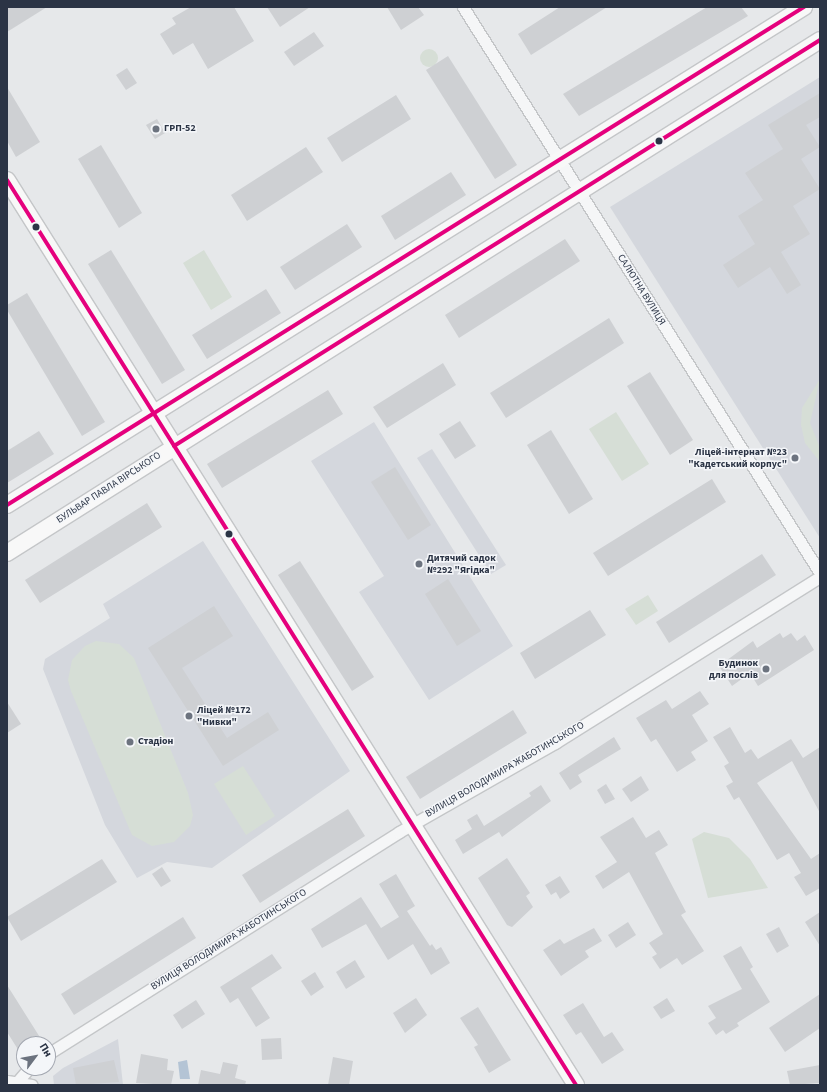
<!DOCTYPE html>
<meta charset="utf-8">
<style>
body{margin:0}
#map{position:relative;width:827px;height:1092px;overflow:hidden;background:#e6e8ea;font-family:"Source Sans 3",sans-serif}
div>[style]{position:absolute}
[style*='--x']{left:calc(var(--x)*1px);top:calc(var(--y)*1px);width:calc(var(--w)*1px);rotate:calc(var(--a)*1deg)}
.built>*{inset:0;background:#d4d7dd}
.green>*{inset:0;background:#d6ded6}
.round{border-radius:50%}
.water>*{inset:0;background:#b4c4d5}
.building>*{inset:0;background:#ced0d3}
.roads{filter:drop-shadow(1px 0 #c4c6c8) drop-shadow(-1px 0 #c4c6c8) drop-shadow(0 1px #c4c6c8) drop-shadow(0 -1px #c4c6c8)}
.street>*{height:11px;margin:-5.5px;padding:0 5.5px;transform-origin:5.5px;border-radius:5.5px;background:#f5f6f7}
.secondary>*{height:16px;margin:-8px;padding:0 8px;transform-origin:8px;border-radius:8px;background:#f8f8f8}
.bus-1>*{height:4px;margin:-2px;padding:0 2px;transform-origin:2px;border-radius:2px;background:#e5007d}
.dots>*{width:11px;height:11px;translate:-50% -50%;box-sizing:border-box;border:2px solid #f4f6f9;border-radius:50%}
span{translate:-50% -50%;white-space:nowrap;text-align:center;line-height:1.15;-webkit-text-stroke:3px #f4f6f9;paint-order:stroke}
.poi-label{font-size:10px;color:#2b3445;font-weight:700}
.left{translate:0 -50%;text-align:left}
.right{translate:-100% -50%;text-align:right}
.street-label{font-size:10px;color:#2b3445}
.frame{position:absolute;inset:0;border:8px solid #2b3445;pointer-events:none}
.north{position:absolute;left:16px;top:1036px;width:40px;height:40px;box-sizing:border-box;background:#f4f6f9;border:1px solid #a4a8b1;border-radius:50%;rotate:58deg;font-size:11px;font-weight:700;line-height:16px;text-align:center;color:#2b3445}
.north::after{content:'';display:block;margin:auto;width:14px;height:18px;background:#6c737f;clip-path:polygon(50% 0,100% 100%,50% 72%,0 100%)}
</style>
<div id="map">
<div class="built">
<div style="clip-path:polygon(820px 77px,820px 538px,610px 207px)"></div>
<div style="clip-path:polygon(374px 422px,513px 646px,429px 700px,359px 592px,384px 576px,311px 461px)"></div>
<div style="clip-path:polygon(432px 449px,506px 565px,491px 574px,417px 458px)"></div>
<div style="clip-path:polygon(203px 541px,350px 771px,212px 868px,167px 862px,137px 878px,105px 825px,43px 669px,45px 659px,110px 618px,103px 604px)"></div>
<div style="clip-path:polygon(118px 1039px,123px 1085px,54px 1085px,53px 1076px,63px 1068px)"></div>
</div>
<div class="green">
<div class="round" style="left:420px;top:49px;width:18px;height:18px"></div>
<div style="clip-path:polygon(204px 250px,232px 297px,211px 310px,183px 263px)"></div>
<div style="clip-path:polygon(820px 379px,810px 423px,820px 448px,820px 462px,805px 443px,801px 425px,802px 408px)"></div>
<div style="clip-path:polygon(616px 412px,649px 464px,622px 481px,589px 429px)"></div>
<div style="clip-path:polygon(648px 595px,658px 611px,636px 625px,625px 609px)"></div>
<div style="clip-path:polygon(96px 641px,119px 644px,134px 658px,188px 793px,193px 815px,190px 826px,174px 842px,152px 846px,132px 835px,71px 691px,68px 680px,72px 660px,85px 646px)"></div>
<div style="clip-path:polygon(243px 766px,275px 816px,246px 835px,214px 784px)"></div>
<div style="clip-path:polygon(704px 832px,729px 838px,750px 859px,768px 888px,708px 898px,692px 839px)"></div>
</div>
<div class="water">
<div style="clip-path:polygon(187px 1060px,190px 1079px,180px 1079px,178px 1062px)"></div>
</div>
<div class="building">
<div style="clip-path:polygon(7px 7px,47px 7px,7px 32px)"></div>
<div style="clip-path:polygon(191px 7px,234px 7px,254px 41px,208px 69px,193px 43px,173px 55px,160px 34px,176px 24px,172px 18px)"></div>
<div style="clip-path:polygon(267px 7px,310px 7px,280px 27px)"></div>
<div style="clip-path:polygon(387px 7px,418px 7px,424px 15px,401px 30px)"></div>
<div style="clip-path:polygon(560px 7px,607px 7px,531px 55px,518px 34px)"></div>
<div style="clip-path:polygon(707px 7px,741px 7px,748px 16px,579px 116px,563px 94px)"></div>
<div style="clip-path:polygon(314px 32px,324px 46px,294px 66px,284px 52px)"></div>
<div style="clip-path:polygon(448px 56px,517px 165px,495px 179px,426px 70px)"></div>
<div style="clip-path:polygon(127px 68px,137px 83px,126px 90px,116px 75px)"></div>
<div style="clip-path:polygon(7px 87px,40px 142px,16px 157px,7px 141px)"></div>
<div style="clip-path:polygon(820px 93px,820px 117px,806px 125px,820px 147px,801px 159px,820px 189px,793px 206px,810px 234px,781px 252px,801px 285px,787px 294px,770px 267px,738px 288px,723px 265px,755px 244px,738px 216px,763px 200px,745px 173px,783px 149px,768px 125px)"></div>
<div style="clip-path:polygon(396px 95px,411px 119px,342px 162px,327px 138px)"></div>
<div style="clip-path:polygon(157px 119px,165px 133px,155px 139px,146px 125px)"></div>
<div style="clip-path:polygon(101px 145px,142px 213px,119px 228px,78px 159px)"></div>
<div style="clip-path:polygon(306px 147px,323px 172px,247px 221px,231px 195px)"></div>
<div style="clip-path:polygon(451px 172px,466px 195px,395px 240px,381px 216px)"></div>
<div style="clip-path:polygon(347px 224px,362px 247px,295px 290px,280px 267px)"></div>
<div style="clip-path:polygon(565px 239px,580px 261px,459px 338px,445px 315px)"></div>
<div style="clip-path:polygon(111px 250px,185px 370px,162px 384px,88px 264px)"></div>
<div style="clip-path:polygon(266px 289px,281px 313px,207px 359px,192px 335px)"></div>
<div style="clip-path:polygon(27px 293px,105px 422px,82px 436px,7px 310px,7px 305px)"></div>
<div style="clip-path:polygon(609px 318px,624px 343px,506px 418px,490px 393px)"></div>
<div style="clip-path:polygon(443px 363px,456px 385px,387px 428px,373px 407px)"></div>
<div style="clip-path:polygon(650px 372px,693px 440px,670px 455px,627px 386px)"></div>
<div style="clip-path:polygon(328px 390px,343px 414px,222px 488px,207px 464px)"></div>
<div style="clip-path:polygon(460px 421px,476px 446px,455px 459px,439px 434px)"></div>
<div style="clip-path:polygon(551px 430px,593px 499px,569px 514px,527px 445px)"></div>
<div style="clip-path:polygon(39px 431px,54px 454px,7px 483px,7px 451px)"></div>
<div style="clip-path:polygon(395px 467px,431px 525px,408px 540px,371px 482px)"></div>
<div style="clip-path:polygon(712px 479px,726px 502px,608px 576px,593px 553px)"></div>
<div style="clip-path:polygon(147px 503px,162px 527px,40px 603px,25px 580px)"></div>
<div style="clip-path:polygon(762px 554px,776px 575px,669px 643px,656px 622px)"></div>
<div style="clip-path:polygon(300px 561px,374px 677px,352px 691px,278px 575px)"></div>
<div style="clip-path:polygon(448px 579px,481px 631px,457px 646px,425px 594px)"></div>
<div style="clip-path:polygon(214px 606px,233px 636px,182px 668px,227px 738px,268px 712px,279px 730px,223px 766px,148px 648px)"></div>
<div style="clip-path:polygon(590px 610px,606px 635px,535px 679px,520px 653px)"></div>
<div style="clip-path:polygon(780px 633px,783px 638px,791px 633px,797px 641px,805px 635px,814px 650px,758px 686px,750px 673px,732px 686px,719px 666px,753px 641px,757px 648px)"></div>
<div style="clip-path:polygon(700px 691px,709px 704px,692px 715px,708px 741px,691px 752px,696px 760px,677px 772px,656px 739px,651px 742px,636px 718px,666px 700px,672px 709px)"></div>
<div style="clip-path:polygon(7px 702px,21px 724px,7px 733px)"></div>
<div style="clip-path:polygon(513px 710px,527px 733px,420px 799px,406px 777px)"></div>
<div style="clip-path:polygon(730px 727px,745px 753px,751px 749px,758px 759px,791px 739px,803px 758px,820px 747px,820px 813px,792px 761px,757px 783px,811px 859px,820px 853px,820px 888px,806px 896px,794px 877px,801px 873px,789px 853px,777px 860px,739px 797px,734px 800px,726px 786px,733px 782px,724px 766px,729px 763px,713px 737px)"></div>
<div style="clip-path:polygon(614px 737px,621px 749px,578px 775px,582px 782px,570px 790px,559px 773px)"></div>
<div style="clip-path:polygon(641px 776px,649px 790px,631px 802px,622px 789px)"></div>
<div style="clip-path:polygon(606px 784px,615px 799px,605px 804px,597px 790px)"></div>
<div style="clip-path:polygon(541px 785px,551px 801px,502px 837px,499px 832px,463px 854px,455px 840px,472px 829px,467px 820px,477px 814px,484px 826px,531px 796px,529px 793px)"></div>
<div style="clip-path:polygon(348px 809px,365px 836px,260px 903px,242px 875px)"></div>
<div style="clip-path:polygon(633px 817px,646px 838px,659px 830px,668px 845px,655px 853px,686px 912px,681px 915px,704px 951px,682px 965px,677px 958px,660px 969px,652px 957px,657px 954px,649px 943px,663px 934px,629px 872px,603px 889px,595px 876px,617px 862px,600px 837px)"></div>
<div style="clip-path:polygon(507px 858px,530px 893px,526px 896px,533px 907px,512px 927px,507px 925px,478px 878px)"></div>
<div style="clip-path:polygon(102px 859px,117px 882px,21px 941px,7px 917px)"></div>
<div style="clip-path:polygon(162px 867px,171px 881px,161px 887px,152px 874px)"></div>
<div style="clip-path:polygon(396px 874px,415px 906px,407px 911px,430px 946px,432px 944px,436px 950px,441px 947px,450px 963px,431px 975px,413px 944px,388px 960px,366px 924px,322px 948px,311px 929px,361px 897px,381px 928px,399px 917px,379px 884px)"></div>
<div style="clip-path:polygon(560px 876px,570px 892px,560px 899px,556px 892px,551px 895px,545px 885px)"></div>
<div style="clip-path:polygon(820px 912px,820px 946px,805px 922px)"></div>
<div style="clip-path:polygon(183px 917px,196px 938px,74px 1015px,61px 994px)"></div>
<div style="clip-path:polygon(628px 922px,636px 935px,616px 948px,608px 935px)"></div>
<div style="clip-path:polygon(779px 927px,789px 946px,777px 953px,766px 934px)"></div>
<div style="clip-path:polygon(594px 928px,602px 941px,585px 951px,589px 957px,561px 976px,543px 950px,560px 939px,564px 944px)"></div>
<div style="clip-path:polygon(741px 946px,753px 967px,750px 969px,770px 1002px,737px 1023px,739px 1026px,726px 1034px,723px 1030px,716px 1035px,708px 1023px,716px 1018px,708px 1006px,742px 989px,723px 956px)"></div>
<div style="clip-path:polygon(272px 954px,282px 968px,251px 988px,270px 1018px,256px 1027px,238px 998px,230px 1003px,220px 987px)"></div>
<div style="clip-path:polygon(355px 960px,365px 977px,346px 989px,336px 972px)"></div>
<div style="clip-path:polygon(315px 972px,324px 987px,311px 996px,301px 981px)"></div>
<div style="clip-path:polygon(7px 985px,41px 1039px,24px 1044px,24px 1059px,7px 1032px)"></div>
<div style="clip-path:polygon(820px 994px,820px 1028px,785px 1052px,769px 1028px)"></div>
<div style="clip-path:polygon(416px 998px,427px 1015px,405px 1033px,393px 1013px)"></div>
<div style="clip-path:polygon(667px 998px,675px 1011px,661px 1019px,653px 1007px)"></div>
<div style="clip-path:polygon(196px 1000px,205px 1014px,182px 1029px,173px 1015px)"></div>
<div style="clip-path:polygon(583px 1003px,604px 1037px,612px 1032px,624px 1050px,602px 1064px,581px 1032px,576px 1035px,563px 1015px)"></div>
<div style="clip-path:polygon(478px 1007px,511px 1060px,489px 1073px,474px 1047px,478px 1045px,460px 1018px)"></div>
<div style="clip-path:polygon(281px 1038px,282px 1059px,262px 1060px,261px 1039px)"></div>
<div style="clip-path:polygon(141px 1054px,168px 1059px,167px 1070px,174px 1071px,171px 1085px,136px 1083px)"></div>
<div style="clip-path:polygon(333px 1057px,353px 1061px,349px 1085px,328px 1085px)"></div>
<div style="clip-path:polygon(114px 1060px,119px 1082px,76px 1085px,73px 1068px)"></div>
<div style="clip-path:polygon(223px 1062px,238px 1065px,235px 1078px,246px 1081px,245px 1085px,198px 1085px,201px 1070px,220px 1074px)"></div>
<div style="clip-path:polygon(820px 1065px,820px 1083px,790px 1085px,787px 1071px)"></div>
</div>
<div class="roads">
<div class="street">
<div style="--x:463;--y:7;--w:669;--a:57.76"></div>
<div style="--x:48;--y:1054;--w:415;--a:-32.3"></div>
<div style="--x:399;--y:832;--w:180;--a:-29.7"></div>
<div style="--x:555;--y:743;--w:313;--a:-32.1"></div>
<div style="--x:7;--y:1081;--w:25;--a:9"></div>
<div style="--x:17;--y:1082;--w:18;--a:-49"></div>
</div>
<div class="secondary">
<div style="--x:7;--y:180;--w:1069;--a:57.84"></div>
<div style="--x:7;--y:505;--w:940;--a:-32"></div>
<div style="--x:7;--y:553;--w:961;--a:-32.25"></div>
</div>
</div>
<div class="bus-1">
<div style="--x:7;--y:180;--w:1069;--a:57.84"></div>
<div style="--x:174;--y:446;--w:763;--a:-32.15"></div>
<div style="--x:7;--y:505;--w:940;--a:-32"></div>
</div>
<div class="dots">
<div style="left:156px;top:129px;background:#6c737f"></div>
<div style="left:659px;top:141px;background:#2b3445"></div>
<div style="left:36px;top:227px;background:#2b3445"></div>
<div style="left:795px;top:458px;background:#6c737f"></div>
<div style="left:229px;top:534px;background:#2b3445"></div>
<div style="left:419px;top:564px;background:#6c737f"></div>
<div style="left:766px;top:669px;background:#6c737f"></div>
<div style="left:189px;top:716px;background:#6c737f"></div>
<div style="left:130px;top:742px;background:#6c737f"></div>
</div>
<div class="poi-label">
<span class="left" style="left:164px;top:129px">ГРП-52</span>
<span class="right" style="left:787px;top:458px">Ліцей-інтернат №23<br>"Кадетський корпус"</span>
<span class="left" style="left:427px;top:564px">Дитячий садок<br>№292 "Ягідка"</span>
<span class="right" style="left:758px;top:669px">Будинок<br>для послів</span>
<span class="left" style="left:197px;top:716px">Ліцей №172<br>"Нивки"</span>
<span class="left" style="left:138px;top:742px">Стадіон</span>
</div>
<div class="street-label">
<span style="left:641px;top:290px;rotate:58deg">САЛЮТНА ВУЛИЦЯ</span>
<span style="left:109px;top:488px;rotate:-33deg">БУЛЬВАР ПАВЛА ВІРСЬКОГО</span>
<span style="left:505px;top:770px;rotate:-30deg">ВУЛИЦЯ ВОЛОДИМИРА ЖАБОТИНСЬКОГО</span>
<span style="left:229px;top:940px;rotate:-32deg">ВУЛИЦЯ ВОЛОДИМИРА ЖАБОТИНСЬКОГО</span>
</div>
<div class="frame"></div>
<div class="north">Пн</div>
</div>
